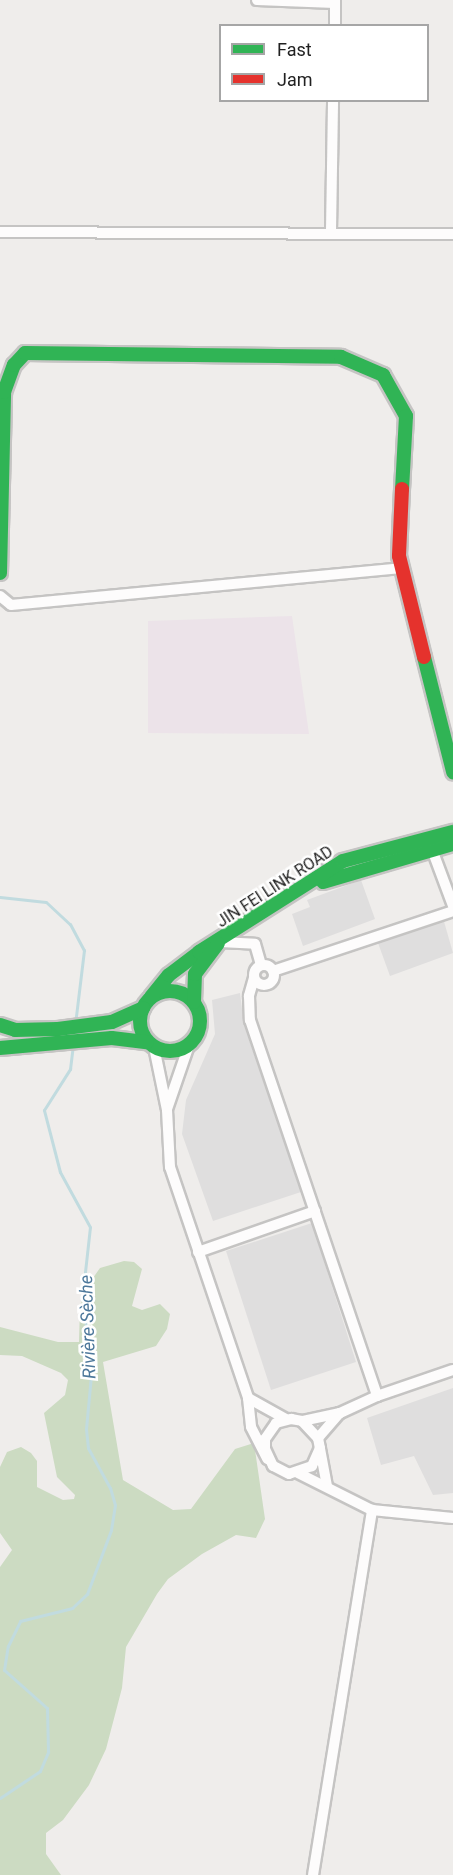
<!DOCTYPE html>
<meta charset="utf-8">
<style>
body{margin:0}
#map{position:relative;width:453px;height:1875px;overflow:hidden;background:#efedeb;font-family:Roboto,sans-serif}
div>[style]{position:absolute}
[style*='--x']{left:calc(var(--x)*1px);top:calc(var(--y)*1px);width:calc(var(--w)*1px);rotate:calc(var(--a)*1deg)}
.industrial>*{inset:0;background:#ece3e9}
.forest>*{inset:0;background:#ccdbc2}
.parking>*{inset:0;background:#dfdede}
.stream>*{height:3px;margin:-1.5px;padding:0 1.5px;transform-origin:1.5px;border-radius:1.5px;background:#c1dbdf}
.roads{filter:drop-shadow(2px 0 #c5c4c3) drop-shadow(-2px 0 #c5c4c3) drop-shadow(0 2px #c5c4c3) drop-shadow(0 -2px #c5c4c3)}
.street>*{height:10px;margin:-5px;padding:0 5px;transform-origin:5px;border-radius:5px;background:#fdfcfc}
.street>.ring{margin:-5px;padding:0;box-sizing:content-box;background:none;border:10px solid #fdfcfc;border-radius:50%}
.fast>*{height:14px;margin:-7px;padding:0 7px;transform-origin:7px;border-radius:7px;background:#30b455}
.fast>.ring{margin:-7px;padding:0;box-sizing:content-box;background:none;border:14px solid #30b455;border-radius:50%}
.jam>*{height:14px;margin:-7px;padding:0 7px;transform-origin:7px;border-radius:7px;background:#e5322d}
span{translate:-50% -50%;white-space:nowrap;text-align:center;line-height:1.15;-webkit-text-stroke:5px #fff;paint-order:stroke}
.street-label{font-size:16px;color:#212121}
.water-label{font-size:18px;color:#4d789b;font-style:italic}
.legend{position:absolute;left:219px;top:24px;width:210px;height:78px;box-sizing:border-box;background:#fff;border:2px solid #a6a6a6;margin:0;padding:8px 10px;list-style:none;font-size:18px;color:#212121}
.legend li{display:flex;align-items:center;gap:12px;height:30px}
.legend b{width:30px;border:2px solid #a6a6a6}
</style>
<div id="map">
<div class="industrial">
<div style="clip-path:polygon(292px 616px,309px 734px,148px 733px,148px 621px)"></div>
</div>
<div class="forest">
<div style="clip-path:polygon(124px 1261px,134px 1262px,142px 1269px,132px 1306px,142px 1310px,160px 1304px,170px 1314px,167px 1329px,156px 1346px,103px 1362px,123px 1480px,173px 1510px,191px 1509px,235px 1449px,254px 1443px,265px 1519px,256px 1538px,236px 1535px,202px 1554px,168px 1579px,157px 1594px,126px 1647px,122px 1688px,106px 1749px,89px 1785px,63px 1820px,46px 1833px,46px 1854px,61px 1875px,0 1875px,0 1567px,12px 1550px,0 1533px,0 1467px,7px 1452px,21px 1447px,31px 1453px,37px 1461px,37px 1487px,63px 1500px,74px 1499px,75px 1495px,57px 1477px,44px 1413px,65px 1395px,68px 1380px,61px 1373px,22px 1356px,0 1355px,0 1327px,58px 1342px,79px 1342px,80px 1306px,88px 1285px,100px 1268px)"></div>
</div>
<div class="parking">
<div style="clip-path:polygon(361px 880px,375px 919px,303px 946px,292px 914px,310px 907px,307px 900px)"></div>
<div style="clip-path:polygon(443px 918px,453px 953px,390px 976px,378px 943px)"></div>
<div style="clip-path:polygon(240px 993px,244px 1025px,301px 1192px,213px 1221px,182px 1134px,186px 1100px,215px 1034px,212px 1000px)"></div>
<div style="clip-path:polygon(312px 1223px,356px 1362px,271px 1390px,226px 1251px)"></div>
<div style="clip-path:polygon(453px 1388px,453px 1493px,433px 1495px,414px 1456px,381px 1465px,367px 1418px)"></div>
</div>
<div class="stream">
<div style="--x:0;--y:897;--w:46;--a:6.2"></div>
<div style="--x:46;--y:902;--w:33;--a:43"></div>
<div style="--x:70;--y:924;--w:30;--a:62"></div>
<div style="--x:84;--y:950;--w:75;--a:96.9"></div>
<div style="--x:0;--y:1798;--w:48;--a:-34"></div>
<div style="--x:40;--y:1771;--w:21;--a:-67"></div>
<div style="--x:48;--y:1752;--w:44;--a:-91.3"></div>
<div style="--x:47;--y:1708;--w:57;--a:-138.5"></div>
<div style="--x:4;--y:1670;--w:24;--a:-81"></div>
<div style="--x:8;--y:1646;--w:28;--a:-64"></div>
<div style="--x:20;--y:1621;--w:54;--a:-14"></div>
<div style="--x:72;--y:1608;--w:21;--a:-43"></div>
<div style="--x:87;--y:1594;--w:68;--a:-69.4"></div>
<div style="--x:111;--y:1530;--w:25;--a:-81"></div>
<div style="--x:115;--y:1505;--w:18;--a:-106"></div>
<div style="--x:110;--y:1488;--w:46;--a:-118.8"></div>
<div style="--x:88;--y:1448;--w:19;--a:-96"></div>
<div style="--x:86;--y:1429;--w:54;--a:-84.7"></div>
<div style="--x:91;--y:1375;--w:26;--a:-101"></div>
<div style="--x:86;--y:1349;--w:77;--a:-90.7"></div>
<div style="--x:85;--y:1272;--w:45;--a:-83.7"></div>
<div style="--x:90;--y:1227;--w:63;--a:-118.6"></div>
<div style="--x:60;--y:1172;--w:64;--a:-104.5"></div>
<div style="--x:44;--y:1110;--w:49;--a:-57.6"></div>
<div style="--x:70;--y:1069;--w:24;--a:-83"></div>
</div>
<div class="roads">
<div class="street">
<div style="--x:257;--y:0;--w:78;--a:2.2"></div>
<div style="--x:335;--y:26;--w:26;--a:-90"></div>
<div style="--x:331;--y:231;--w:131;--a:-89.1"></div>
<div style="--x:0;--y:232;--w:453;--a:0.3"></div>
<div style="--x:0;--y:596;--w:14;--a:39"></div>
<div style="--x:11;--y:605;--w:392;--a:-5.4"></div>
<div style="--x:430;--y:844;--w:66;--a:69.6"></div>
<div style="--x:220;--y:942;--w:35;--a:3"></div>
<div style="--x:255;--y:944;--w:22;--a:74"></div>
<div class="ring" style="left:254px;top:965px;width:10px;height:10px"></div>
<div style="--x:273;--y:971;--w:190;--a:-18.4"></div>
<div style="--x:254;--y:978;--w:19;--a:106"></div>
<div style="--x:249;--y:996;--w:24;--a:88"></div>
<div style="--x:250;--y:1020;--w:397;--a:71.3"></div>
<div style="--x:377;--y:1396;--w:41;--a:155.3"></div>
<div style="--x:340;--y:1413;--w:39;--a:168"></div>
<div style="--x:154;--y:1047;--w:64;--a:78.3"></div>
<div style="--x:167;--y:1110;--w:57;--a:87"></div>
<div style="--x:170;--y:1167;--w:244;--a:71.3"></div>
<div style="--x:248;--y:1398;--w:29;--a:84"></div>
<div style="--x:251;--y:1427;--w:36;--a:63"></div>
<div style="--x:167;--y:1109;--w:68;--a:-71"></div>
<div style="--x:198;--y:1252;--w:124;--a:-19.3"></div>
<div style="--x:377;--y:1396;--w:80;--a:-18.9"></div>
<div style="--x:248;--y:1398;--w:43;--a:28.9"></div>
<div style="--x:318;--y:1438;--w:33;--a:-49"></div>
<div style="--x:320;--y:1448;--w:20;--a:114"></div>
<div style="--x:312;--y:1466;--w:24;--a:161"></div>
<div style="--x:289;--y:1474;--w:18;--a:-153"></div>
<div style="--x:273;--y:1466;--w:19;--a:-115"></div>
<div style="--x:265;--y:1449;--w:10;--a:-90"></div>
<div style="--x:265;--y:1439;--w:19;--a:-55"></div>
<div style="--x:276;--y:1423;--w:16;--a:-15"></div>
<div style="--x:291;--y:1419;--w:11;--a:10"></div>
<div style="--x:302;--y:1421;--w:23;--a:47"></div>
<div style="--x:318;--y:1438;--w:49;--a:79.4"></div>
<div style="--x:298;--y:1473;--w:83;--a:26.6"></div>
<div style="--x:372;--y:1510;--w:81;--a:5.6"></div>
<div style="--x:313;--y:1875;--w:370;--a:-80.8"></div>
</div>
<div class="fast">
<div style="--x:0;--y:573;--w:181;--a:-88.7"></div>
<div style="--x:4;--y:392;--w:29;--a:-70"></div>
<div style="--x:14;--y:365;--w:16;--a:-47"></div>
<div style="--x:25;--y:353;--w:316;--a:0.7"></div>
<div style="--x:341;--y:357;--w:46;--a:23.2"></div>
<div style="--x:383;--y:375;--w:47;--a:60.7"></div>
<div style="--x:406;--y:416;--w:73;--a:93.1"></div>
<div style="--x:424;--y:657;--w:119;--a:75.8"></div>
<div style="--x:323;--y:882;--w:135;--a:-16.3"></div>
<div class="ring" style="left:140px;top:991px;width:46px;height:46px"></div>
<div style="--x:151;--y:997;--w:28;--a:-51"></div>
<div style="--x:169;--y:975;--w:38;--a:-37"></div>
<div style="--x:199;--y:952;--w:170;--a:-32.3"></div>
<div style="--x:343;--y:861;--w:114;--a:-14.8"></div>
<div style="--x:194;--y:1002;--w:28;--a:-88"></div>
<div style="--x:195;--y:974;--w:38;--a:-53"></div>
<div style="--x:0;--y:1025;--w:16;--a:18"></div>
<div style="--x:15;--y:1030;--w:43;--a:-1.3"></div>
<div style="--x:58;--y:1029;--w:54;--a:-7.4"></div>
<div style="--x:112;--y:1022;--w:34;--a:-24"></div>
<div style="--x:0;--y:1048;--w:112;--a:-5.1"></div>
<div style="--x:112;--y:1038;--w:35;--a:7"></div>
</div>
<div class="jam">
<div style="--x:402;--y:489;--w:67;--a:92.6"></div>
<div style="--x:399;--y:556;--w:104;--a:76.1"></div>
</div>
</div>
<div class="street-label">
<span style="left:275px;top:887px;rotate:-33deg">JIN FEI LINK ROAD</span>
</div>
<div class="water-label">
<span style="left:88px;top:1327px;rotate:-92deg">Rivière Sèche</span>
</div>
<ul class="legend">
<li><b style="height:8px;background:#30b455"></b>Fast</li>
<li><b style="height:8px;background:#e5322d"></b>Jam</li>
</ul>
</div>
